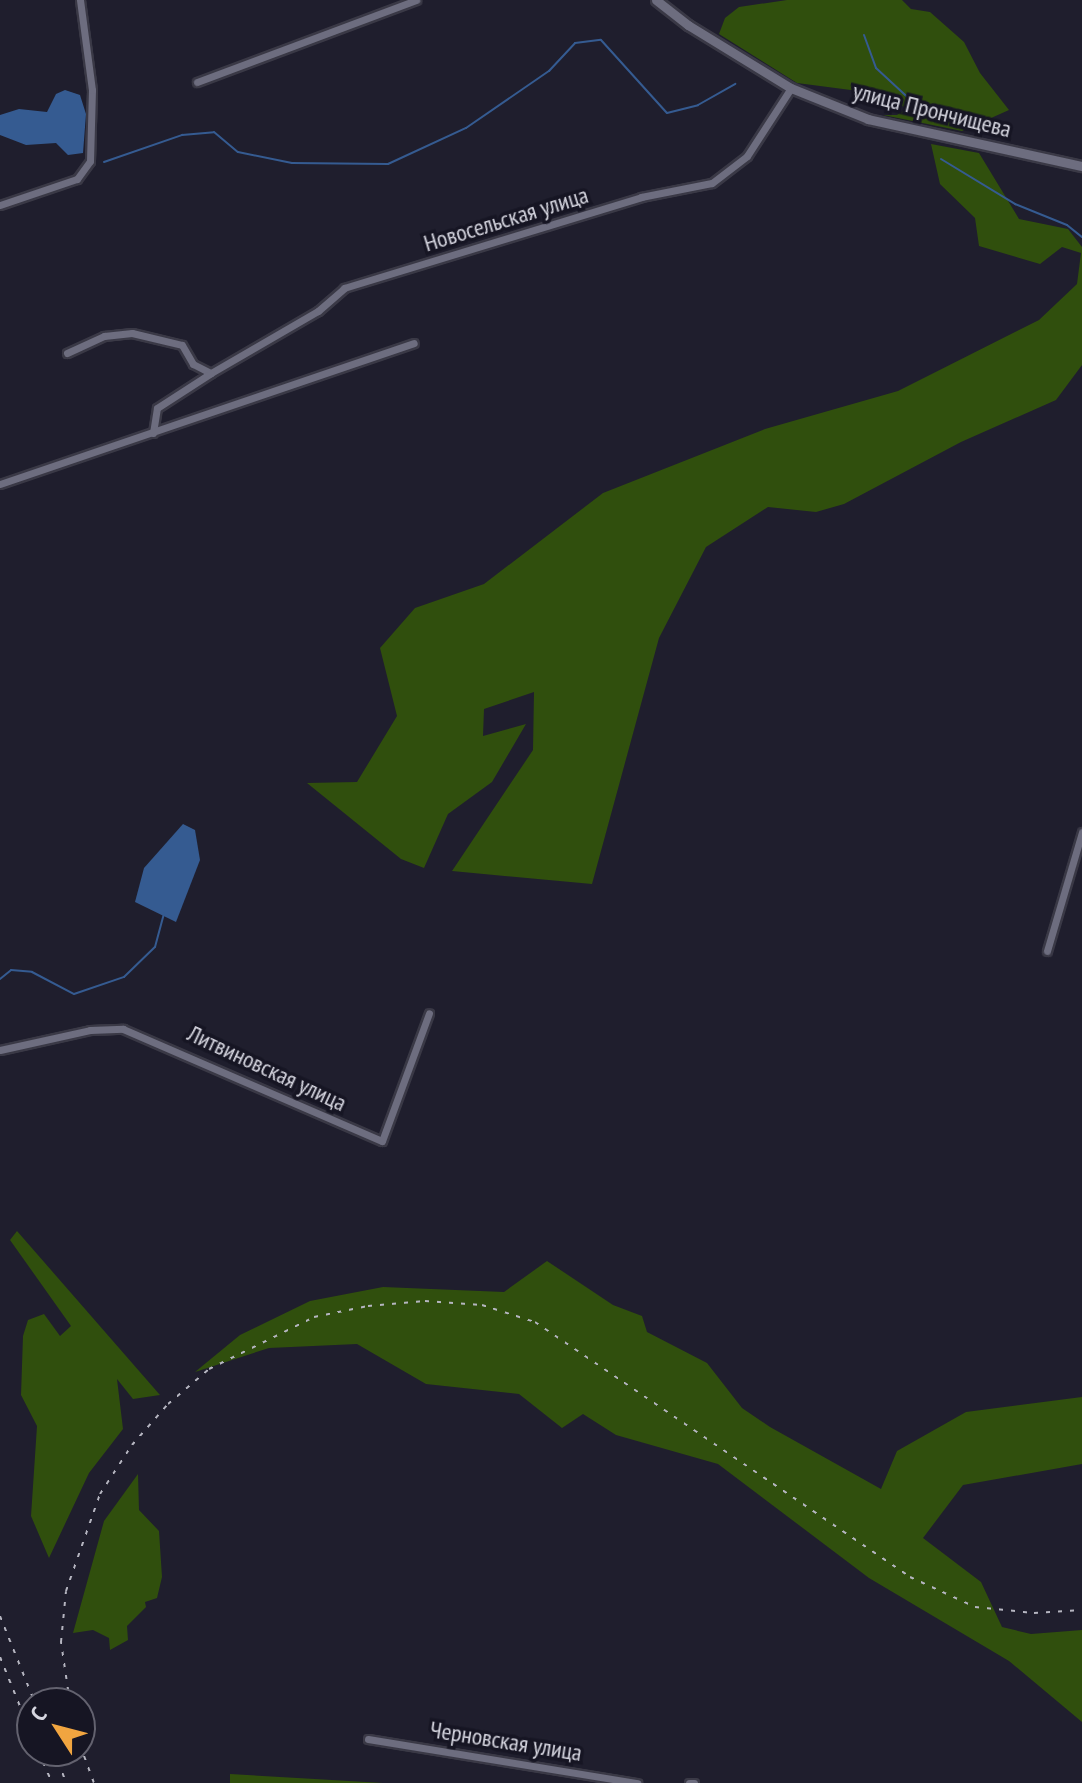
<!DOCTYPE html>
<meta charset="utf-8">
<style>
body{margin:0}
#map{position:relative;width:1082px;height:1783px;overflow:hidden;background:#1f1e2d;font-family:"PT Sans Narrow",sans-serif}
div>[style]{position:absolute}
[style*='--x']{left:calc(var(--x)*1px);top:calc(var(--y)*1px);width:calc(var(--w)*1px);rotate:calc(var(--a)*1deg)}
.green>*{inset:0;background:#304f0d}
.water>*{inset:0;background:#355b91}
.stream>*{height:2px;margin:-1px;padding:0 1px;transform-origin:1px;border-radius:1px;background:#355b91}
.roads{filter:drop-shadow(2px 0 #3a3946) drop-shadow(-2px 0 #3a3946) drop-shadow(0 2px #3a3946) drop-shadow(0 -2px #3a3946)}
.minor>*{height:7px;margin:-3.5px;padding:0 3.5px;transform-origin:3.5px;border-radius:3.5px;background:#6d6d7f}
.tertiary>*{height:9px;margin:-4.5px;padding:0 4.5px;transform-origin:4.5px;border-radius:4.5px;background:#6d6d7f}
.rail>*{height:2px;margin-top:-1px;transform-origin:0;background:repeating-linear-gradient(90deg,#b5b5c0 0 4px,transparent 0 12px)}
span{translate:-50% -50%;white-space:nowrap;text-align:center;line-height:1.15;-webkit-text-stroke:7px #161523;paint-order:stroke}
.street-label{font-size:24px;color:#d6d6e0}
.north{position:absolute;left:16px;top:1687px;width:80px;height:80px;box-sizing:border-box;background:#161523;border:2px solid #63626f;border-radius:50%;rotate:306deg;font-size:22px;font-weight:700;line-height:32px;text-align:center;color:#d6d6e0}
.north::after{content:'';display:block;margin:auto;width:28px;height:36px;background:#f1a540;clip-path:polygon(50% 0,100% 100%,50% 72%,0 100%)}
</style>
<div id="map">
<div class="green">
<div style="clip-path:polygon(787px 0,902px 0,911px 9px,930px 12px,964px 42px,980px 73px,1009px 110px,962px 131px,883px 115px,897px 115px,906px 109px,889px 95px,797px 83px,719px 34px,725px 18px,739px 7px)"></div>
<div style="clip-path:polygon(931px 144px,979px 153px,1019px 219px,1068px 229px,1082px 247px,1082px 365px,1056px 400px,961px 442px,844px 504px,816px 512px,768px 507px,706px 547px,659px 638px,592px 884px,452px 871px,533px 750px,534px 692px,484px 709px,483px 736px,526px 724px,492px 782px,448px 814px,424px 868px,401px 859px,307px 783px,357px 782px,397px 716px,380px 648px,415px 608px,484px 584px,603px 493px,765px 429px,898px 391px,1039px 320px,1077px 284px,1081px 253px,1062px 247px,1040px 264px,979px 246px,975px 218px,940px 184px)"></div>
<div style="clip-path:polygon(17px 1231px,160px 1395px,133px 1399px,117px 1379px,123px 1429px,89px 1473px,49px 1558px,31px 1516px,37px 1426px,21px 1395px,23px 1336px,28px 1320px,44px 1314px,60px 1336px,71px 1326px,10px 1240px)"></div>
<div style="clip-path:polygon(547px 1261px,613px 1305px,642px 1316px,647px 1332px,707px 1363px,742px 1408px,770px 1427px,881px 1489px,897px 1451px,966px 1412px,1082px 1397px,1082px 1464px,963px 1485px,923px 1538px,981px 1582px,1002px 1627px,1031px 1634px,1082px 1630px,1082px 1722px,1009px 1661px,869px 1578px,718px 1464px,616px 1435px,583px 1414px,562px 1428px,519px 1394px,426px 1384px,357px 1344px,269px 1348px,195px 1372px,240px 1335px,310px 1301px,383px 1287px,504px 1292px)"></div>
<div style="clip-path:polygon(138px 1474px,139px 1510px,159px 1531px,162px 1577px,157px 1598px,145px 1602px,146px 1607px,127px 1626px,128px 1640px,110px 1650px,109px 1638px,93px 1630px,73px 1633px,104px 1521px)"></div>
<div style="clip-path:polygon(230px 1774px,383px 1783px,230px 1783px)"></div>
</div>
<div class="water">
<div style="clip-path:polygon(65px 90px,80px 95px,86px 114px,83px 153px,68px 155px,56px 143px,26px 145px,0 135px,0 115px,19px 109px,47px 112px,56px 94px)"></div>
<div style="clip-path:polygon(183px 824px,195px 830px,200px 860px,176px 922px,135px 902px,144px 868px)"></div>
</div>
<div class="stream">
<div style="--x:864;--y:35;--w:35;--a:70"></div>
<div style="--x:876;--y:68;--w:56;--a:42.8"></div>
<div style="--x:941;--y:159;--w:87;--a:31.3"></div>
<div style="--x:1015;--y:204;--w:56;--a:22"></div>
<div style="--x:1067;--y:225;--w:19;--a:39"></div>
<div style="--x:104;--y:162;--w:83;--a:-19.1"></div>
<div style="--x:182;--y:135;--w:32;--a:-5"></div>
<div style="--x:214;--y:132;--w:31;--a:40"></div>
<div style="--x:238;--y:152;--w:55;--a:11.5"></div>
<div style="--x:292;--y:163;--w:96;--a:0.6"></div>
<div style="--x:388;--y:164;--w:86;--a:-24.8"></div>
<div style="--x:466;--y:128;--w:101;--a:-34.5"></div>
<div style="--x:549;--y:71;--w:38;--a:-47"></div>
<div style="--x:575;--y:43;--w:26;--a:-7"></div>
<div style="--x:601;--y:40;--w:98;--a:47.9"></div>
<div style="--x:667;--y:113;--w:32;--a:-14"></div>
<div style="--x:698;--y:105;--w:43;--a:-29.6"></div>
<div style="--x:0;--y:979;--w:14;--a:-39"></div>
<div style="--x:11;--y:970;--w:21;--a:5"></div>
<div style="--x:32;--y:972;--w:47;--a:27.6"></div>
<div style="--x:74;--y:994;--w:53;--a:-18.8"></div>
<div style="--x:124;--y:977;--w:43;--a:-44.1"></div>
<div style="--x:155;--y:947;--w:35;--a:-75"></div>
</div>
<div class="roads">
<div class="minor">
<div style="--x:197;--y:82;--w:234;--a:-20.5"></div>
<div style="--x:0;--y:205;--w:81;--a:-18.7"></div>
<div style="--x:77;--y:179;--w:22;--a:-54"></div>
<div style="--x:90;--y:161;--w:71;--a:-88.4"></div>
<div style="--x:92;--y:90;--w:91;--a:-97.6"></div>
<div style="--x:67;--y:353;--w:41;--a:-24.7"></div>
<div style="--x:104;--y:336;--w:28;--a:-6"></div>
<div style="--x:132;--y:333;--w:51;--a:13.5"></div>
<div style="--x:182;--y:345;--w:22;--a:60"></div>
<div style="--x:193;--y:364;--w:20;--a:27"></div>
<div style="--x:211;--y:373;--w:124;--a:-30.1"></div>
<div style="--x:318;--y:311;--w:35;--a:-41"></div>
<div style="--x:344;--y:288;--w:311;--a:-17"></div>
<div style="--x:641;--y:197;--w:72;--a:-11.2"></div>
<div style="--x:712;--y:183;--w:44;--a:-37.6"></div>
<div style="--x:747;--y:156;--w:81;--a:-57.1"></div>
<div style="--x:153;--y:433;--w:25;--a:-81"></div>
<div style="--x:157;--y:408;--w:64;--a:-32.9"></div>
<div style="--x:0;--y:484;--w:437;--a:-18.8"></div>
<div style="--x:1047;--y:951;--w:124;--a:-73.6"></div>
<div style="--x:0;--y:1050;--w:92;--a:-12.5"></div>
<div style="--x:90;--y:1030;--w:33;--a:-2"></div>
<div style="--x:123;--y:1029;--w:282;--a:23.4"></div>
<div style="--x:382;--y:1141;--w:136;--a:-69.8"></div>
<div style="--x:368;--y:1739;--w:273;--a:9.3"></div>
<div style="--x:689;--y:1783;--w:5;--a:0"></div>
</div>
<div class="tertiary">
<div style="--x:656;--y:0;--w:41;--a:38"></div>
<div style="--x:688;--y:25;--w:121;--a:31.5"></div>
<div style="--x:791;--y:88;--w:83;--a:21.9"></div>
<div style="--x:868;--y:119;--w:219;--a:12.4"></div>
</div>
</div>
<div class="rail">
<div style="--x:0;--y:1616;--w:94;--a:68.1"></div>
<div style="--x:0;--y:1657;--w:85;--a:67.9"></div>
<div style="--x:70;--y:1703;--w:62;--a:-98.4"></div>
<div style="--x:61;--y:1642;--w:51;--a:-84.4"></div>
<div style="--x:66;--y:1591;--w:103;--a:-70.7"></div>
<div style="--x:100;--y:1494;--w:59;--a:-56.9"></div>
<div style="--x:132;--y:1445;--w:55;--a:-48.7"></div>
<div style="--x:168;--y:1404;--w:54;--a:-40.5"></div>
<div style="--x:209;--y:1369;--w:117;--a:-26.3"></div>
<div style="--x:314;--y:1317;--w:55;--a:-11.5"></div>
<div style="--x:368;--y:1306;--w:57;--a:-5"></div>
<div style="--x:425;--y:1301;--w:57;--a:4"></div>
<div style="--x:482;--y:1305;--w:56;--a:17.8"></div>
<div style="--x:535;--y:1322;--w:453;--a:34.2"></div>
<div style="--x:910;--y:1577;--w:72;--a:24.8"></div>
<div style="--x:975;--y:1607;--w:59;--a:5.8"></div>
<div style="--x:1034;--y:1613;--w:48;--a:-3.6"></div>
<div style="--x:80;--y:1745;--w:40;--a:69.8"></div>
<div style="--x:38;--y:1751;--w:35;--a:66"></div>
<div style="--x:54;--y:1751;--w:34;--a:69"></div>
</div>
<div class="street-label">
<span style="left:932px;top:110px;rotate:14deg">улица Прончищева</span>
<span style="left:506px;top:219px;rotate:-17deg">Новосельская улица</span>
<span style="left:267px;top:1068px;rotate:25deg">Литвиновская улица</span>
<span style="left:506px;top:1741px;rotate:9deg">Черновская улица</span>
</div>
<div class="north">С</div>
</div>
